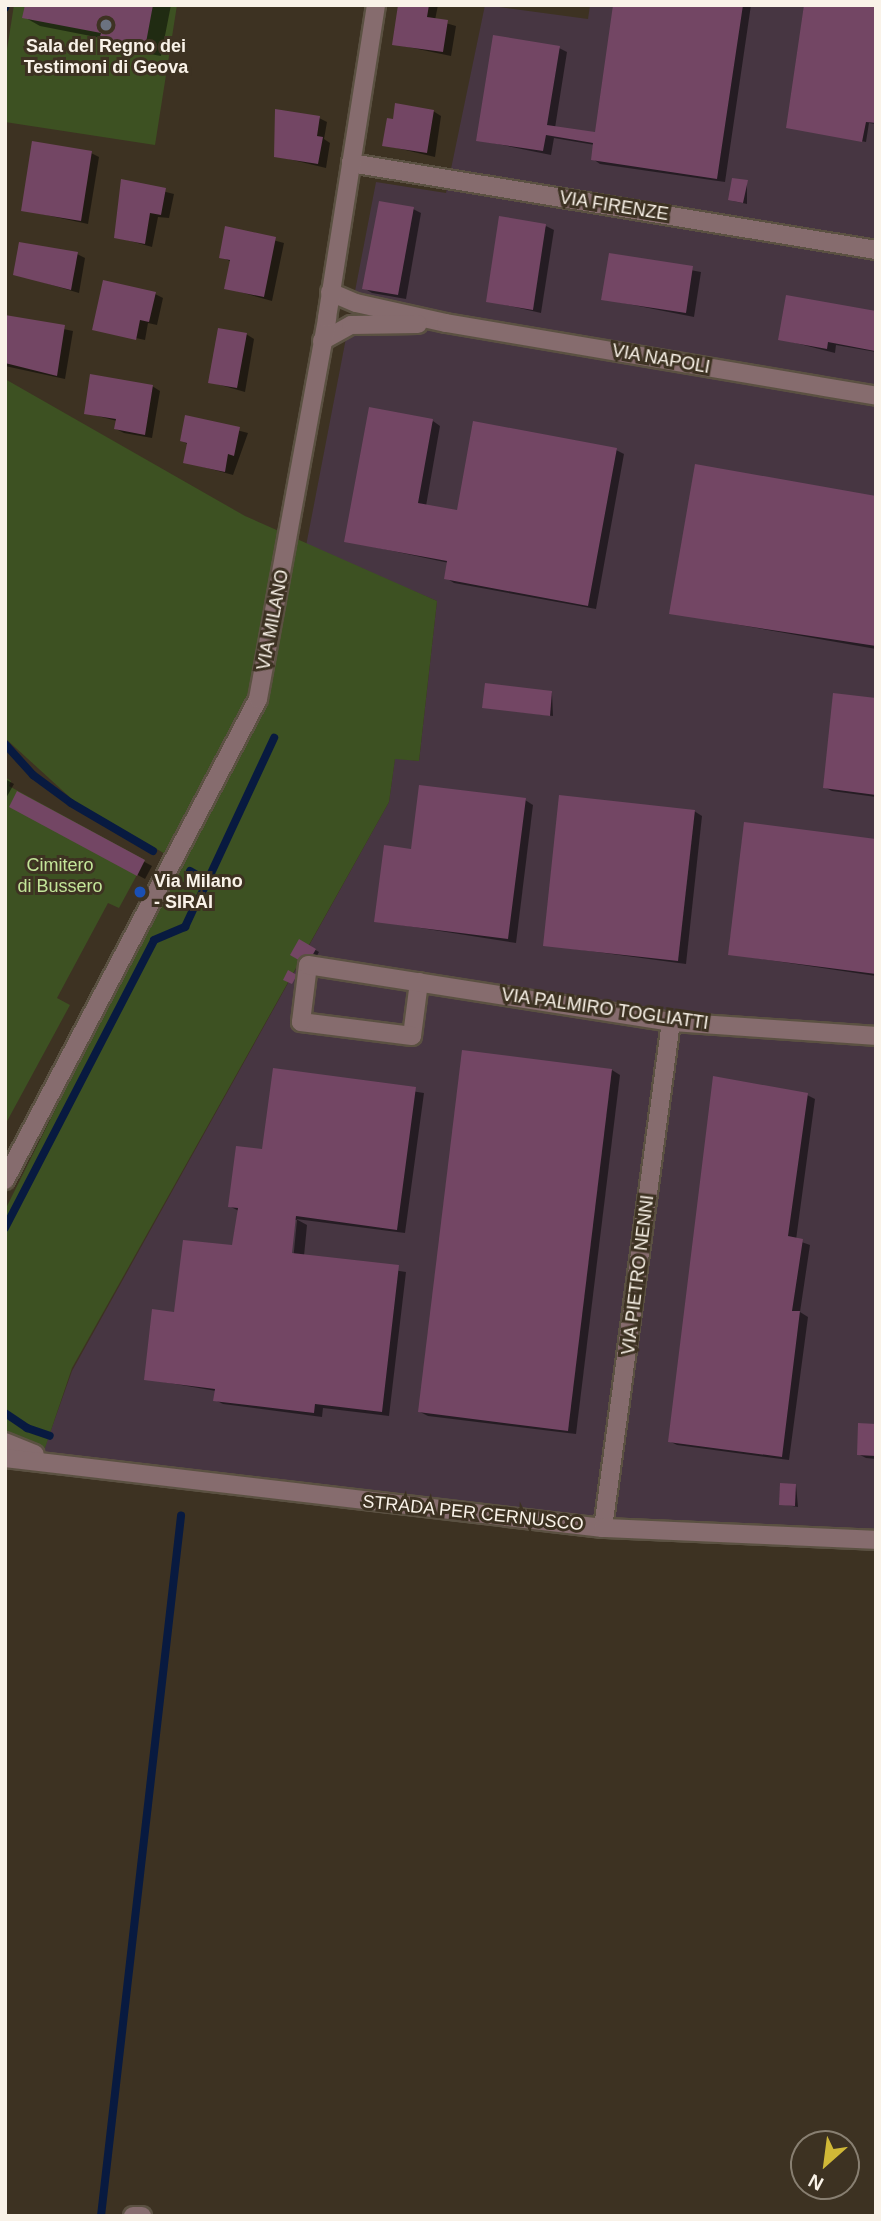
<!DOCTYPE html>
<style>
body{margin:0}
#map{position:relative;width:881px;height:2221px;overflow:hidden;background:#3d3222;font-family:Helvetica,sans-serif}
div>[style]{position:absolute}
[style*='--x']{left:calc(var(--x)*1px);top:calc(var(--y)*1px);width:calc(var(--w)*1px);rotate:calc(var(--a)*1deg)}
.industrial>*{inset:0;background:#473642}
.green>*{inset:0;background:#3d5122}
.shadow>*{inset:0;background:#0007}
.stream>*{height:8px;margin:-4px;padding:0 4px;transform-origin:4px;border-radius:4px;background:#081a40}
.building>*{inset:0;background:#734664}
.roads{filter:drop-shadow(2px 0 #5b5142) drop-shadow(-2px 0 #5b5142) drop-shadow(0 2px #5b5142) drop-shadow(0 -2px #5b5142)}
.minor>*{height:18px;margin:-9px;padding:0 9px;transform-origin:9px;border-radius:9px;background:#866c6e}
.tertiary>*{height:18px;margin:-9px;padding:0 9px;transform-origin:9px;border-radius:9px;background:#866c6e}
.dots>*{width:19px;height:19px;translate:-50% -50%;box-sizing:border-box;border:4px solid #3d3222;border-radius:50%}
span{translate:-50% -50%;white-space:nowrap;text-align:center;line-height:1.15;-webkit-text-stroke:6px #3d3222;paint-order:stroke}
.poi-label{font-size:18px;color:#f9f2e8;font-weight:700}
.left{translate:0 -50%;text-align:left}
.street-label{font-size:18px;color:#f9f2e8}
.park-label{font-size:18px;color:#c3e599}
.frame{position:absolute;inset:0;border:7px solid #f9f2e8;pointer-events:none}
.north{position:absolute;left:790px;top:2130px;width:70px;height:70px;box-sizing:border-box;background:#3d3222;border:2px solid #887f71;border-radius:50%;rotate:208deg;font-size:19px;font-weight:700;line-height:28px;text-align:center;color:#f9f2e8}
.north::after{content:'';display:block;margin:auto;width:24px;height:32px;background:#d0b837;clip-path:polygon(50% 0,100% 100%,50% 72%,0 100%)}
</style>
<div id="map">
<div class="industrial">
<div style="clip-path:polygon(485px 5px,588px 19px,590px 5px,876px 5px,876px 1540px,598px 1528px,41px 1458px,72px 1371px,389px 802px,395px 758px,419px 761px,437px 601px,306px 546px,376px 182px,446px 193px)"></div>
</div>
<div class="green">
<div style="clip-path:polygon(14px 5px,177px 5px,155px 145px,5px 122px,5px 62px)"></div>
<div style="clip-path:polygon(5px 379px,245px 516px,437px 601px,419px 761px,395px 759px,389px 802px,72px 1368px,44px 1451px,5px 1432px,5px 1210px,179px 862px,74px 801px,5px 738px)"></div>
<div style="clip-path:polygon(5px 777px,11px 781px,9px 786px,145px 860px,119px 908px,108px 903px,57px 998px,70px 1005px,5px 1125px)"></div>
</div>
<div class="shadow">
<div style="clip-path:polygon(27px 5px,171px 5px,161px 56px,117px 48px,101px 38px,40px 26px,24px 17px)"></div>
<div style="clip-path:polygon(400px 5px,438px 5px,435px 20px,456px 26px,451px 56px,394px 44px)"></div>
<div style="clip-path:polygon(615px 5px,751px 5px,725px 182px,600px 164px,593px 159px,595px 145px,554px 138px,551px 155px,478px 140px,559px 48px,567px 52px,555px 128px,596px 134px)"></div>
<div style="clip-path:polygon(876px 5px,876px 124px,869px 123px,866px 142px,788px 127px)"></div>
<div style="clip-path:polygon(433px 111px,441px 116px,435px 157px,384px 145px,394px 121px)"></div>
<div style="clip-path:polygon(319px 118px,327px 122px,324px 139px,330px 143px,326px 168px,276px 156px)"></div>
<div style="clip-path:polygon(91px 153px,99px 157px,88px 224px,23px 210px)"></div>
<div style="clip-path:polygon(122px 181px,174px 194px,169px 218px,158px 217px,152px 247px,116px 237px)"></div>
<div style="clip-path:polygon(747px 182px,747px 204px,733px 201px)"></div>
<div style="clip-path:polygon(413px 209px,421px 213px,406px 299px,372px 293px,364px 288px)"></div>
<div style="clip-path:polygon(546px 226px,554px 230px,541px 313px,488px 301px)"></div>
<div style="clip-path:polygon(227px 228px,284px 243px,272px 301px,226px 288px,232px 262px,221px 257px)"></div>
<div style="clip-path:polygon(77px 254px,85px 258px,79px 293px,15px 274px)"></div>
<div style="clip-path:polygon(610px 255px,701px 272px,694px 317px,603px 299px)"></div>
<div style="clip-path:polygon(155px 294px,163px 298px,157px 325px,148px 323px,145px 340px,94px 329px)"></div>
<div style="clip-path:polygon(876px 313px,876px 352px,836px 345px,835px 353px,780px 339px)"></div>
<div style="clip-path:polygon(5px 317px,73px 331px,65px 379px,5px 366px)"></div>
<div style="clip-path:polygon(246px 334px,254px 339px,245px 392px,210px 382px)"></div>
<div style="clip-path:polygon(152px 386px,160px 391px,152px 438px,124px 433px,116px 429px,117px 421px,86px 413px)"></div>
<div style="clip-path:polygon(187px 417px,248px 433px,233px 475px,185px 462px,189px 445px,182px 441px)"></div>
<div style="clip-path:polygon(433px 421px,440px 426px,426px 506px,458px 512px,616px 450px,624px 454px,596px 609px,454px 583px,446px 578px,449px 563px,346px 541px)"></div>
<div style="clip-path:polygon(876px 498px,876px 649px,671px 613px)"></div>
<div style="clip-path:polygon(552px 693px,553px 716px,484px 707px)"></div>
<div style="clip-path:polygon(876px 700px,876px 797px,832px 791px,824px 787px)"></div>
<div style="clip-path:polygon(5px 779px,14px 784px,6px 798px,5px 798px)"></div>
<div style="clip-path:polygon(18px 793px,152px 866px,145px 879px,11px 806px)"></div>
<div style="clip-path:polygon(525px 800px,533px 805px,516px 943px,376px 921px)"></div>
<div style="clip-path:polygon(694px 811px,702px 816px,686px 964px,545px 945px)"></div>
<div style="clip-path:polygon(876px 840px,876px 976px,729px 954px)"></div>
<div style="clip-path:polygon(300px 941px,319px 952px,311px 966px)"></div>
<div style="clip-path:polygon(evenodd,275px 1070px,424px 1093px,405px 1233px,296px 1219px,307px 1225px,304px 1256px,406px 1272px,389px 1416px,323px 1408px,322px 1417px,223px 1404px,215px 1400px,216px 1391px,146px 1379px,176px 1314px,241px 1248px,239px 1211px,229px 1206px,264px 1151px,275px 1070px,294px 1220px,297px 1220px,293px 1261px,290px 1261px,294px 1220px)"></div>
<div style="clip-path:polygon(612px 1070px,620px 1075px,576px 1434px,428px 1416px,420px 1412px)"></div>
<div style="clip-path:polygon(807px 1095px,815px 1099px,796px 1240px,810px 1245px,800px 1312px,808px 1317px,789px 1460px,677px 1445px,669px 1441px)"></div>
<div style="clip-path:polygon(876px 1426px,876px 1459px,866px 1458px,858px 1454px)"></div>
<div style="clip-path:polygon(796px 1485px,798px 1507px,780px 1504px)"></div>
</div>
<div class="stream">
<div style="--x:5;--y:8;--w:3;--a:-72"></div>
<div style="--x:5;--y:744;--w:42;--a:47.9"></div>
<div style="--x:33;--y:775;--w:47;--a:36.4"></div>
<div style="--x:71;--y:803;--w:95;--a:30.3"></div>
<div style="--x:190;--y:871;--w:20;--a:30"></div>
<div style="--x:199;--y:899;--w:178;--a:-65"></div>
<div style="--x:5;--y:1228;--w:324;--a:-62.6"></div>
<div style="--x:154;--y:940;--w:34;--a:-23"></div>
<div style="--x:185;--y:927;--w:19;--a:-65"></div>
<div style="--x:5;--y:1413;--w:27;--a:34"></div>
<div style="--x:27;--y:1428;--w:24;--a:19"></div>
<div style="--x:101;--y:2216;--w:705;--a:-83.48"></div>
</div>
<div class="building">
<div style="clip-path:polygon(25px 5px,153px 5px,145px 48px,99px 40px,101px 33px,22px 18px)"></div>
<div style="clip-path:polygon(398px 5px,429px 5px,427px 17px,448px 20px,443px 52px,392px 45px)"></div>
<div style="clip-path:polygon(613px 5px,743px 5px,717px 179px,591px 160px,593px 143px,546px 135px,543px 151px,476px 141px,493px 35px,560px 46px,547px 125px,595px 132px)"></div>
<div style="clip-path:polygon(804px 5px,876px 5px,876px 123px,866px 122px,862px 142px,786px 128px)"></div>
<div style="clip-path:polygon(395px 103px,434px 110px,427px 153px,382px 146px,387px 118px,393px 119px)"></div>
<div style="clip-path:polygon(275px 109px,320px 116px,317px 136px,323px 137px,318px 164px,274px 157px)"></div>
<div style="clip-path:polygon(32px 141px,92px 151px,81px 221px,21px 211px)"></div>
<div style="clip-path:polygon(732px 178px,748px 180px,743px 203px,728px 200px)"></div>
<div style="clip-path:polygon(121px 179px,166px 188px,161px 215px,150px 213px,145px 244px,114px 238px)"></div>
<div style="clip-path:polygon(379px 201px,414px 207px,398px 295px,362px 289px)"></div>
<div style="clip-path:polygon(499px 216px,546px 224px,533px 310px,486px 302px)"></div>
<div style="clip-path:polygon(225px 226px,276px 237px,264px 297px,224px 289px,230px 260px,219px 258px)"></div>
<div style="clip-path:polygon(19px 242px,78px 252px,71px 290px,13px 275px)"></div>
<div style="clip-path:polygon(609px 253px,693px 266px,686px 313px,601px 300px)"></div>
<div style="clip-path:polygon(103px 280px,156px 292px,149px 322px,140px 320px,136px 340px,92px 330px)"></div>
<div style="clip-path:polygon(786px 295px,876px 311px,875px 351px,828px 342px,827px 349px,778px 340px)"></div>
<div style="clip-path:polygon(5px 315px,65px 325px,57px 376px,5px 363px)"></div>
<div style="clip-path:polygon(218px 328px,247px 333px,237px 388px,208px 383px)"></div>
<div style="clip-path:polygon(90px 374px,153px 385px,145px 435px,114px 429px,116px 419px,84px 414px)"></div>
<div style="clip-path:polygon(369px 407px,433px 419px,418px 503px,457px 510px,473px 421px,617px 448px,588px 606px,444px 579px,447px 561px,344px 542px)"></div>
<div style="clip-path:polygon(185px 415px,240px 427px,234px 456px,228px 454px,225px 472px,183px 463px,187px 443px,180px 441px)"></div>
<div style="clip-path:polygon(695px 464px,876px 496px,876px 646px,669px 614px)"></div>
<div style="clip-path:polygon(485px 683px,552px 691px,550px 716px,482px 708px)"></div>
<div style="clip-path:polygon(833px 693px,876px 698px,876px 795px,823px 788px)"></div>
<div style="clip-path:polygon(419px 785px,526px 798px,508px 939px,374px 922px,384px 845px,411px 849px)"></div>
<div style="clip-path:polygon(17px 791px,145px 860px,137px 876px,9px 807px)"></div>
<div style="clip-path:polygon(559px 795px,695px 810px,678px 961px,543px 946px)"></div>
<div style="clip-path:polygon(744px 822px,876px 839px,876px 974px,728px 955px)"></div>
<div style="clip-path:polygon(299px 939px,316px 949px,307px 965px,290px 955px)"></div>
<div style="clip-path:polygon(288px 970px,297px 975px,292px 984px,283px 980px)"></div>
<div style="clip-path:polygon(462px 1050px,612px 1069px,568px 1431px,418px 1412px)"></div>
<div style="clip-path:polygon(273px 1068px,416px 1087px,397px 1230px,296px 1216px,292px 1253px,399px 1265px,382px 1412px,315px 1404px,314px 1413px,213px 1401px,215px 1389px,144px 1380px,152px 1309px,174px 1312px,183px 1240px,232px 1245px,238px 1208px,228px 1207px,236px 1146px,262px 1149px)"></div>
<div style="clip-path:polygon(713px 1076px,808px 1093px,788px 1236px,803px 1239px,792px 1311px,800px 1311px,782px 1457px,668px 1442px)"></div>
<div style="clip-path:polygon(858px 1423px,876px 1424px,876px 1456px,857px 1455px)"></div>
<div style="clip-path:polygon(780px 1483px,796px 1484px,795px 1506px,779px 1505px)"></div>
</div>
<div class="roads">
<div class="minor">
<div style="--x:351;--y:163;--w:532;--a:9.41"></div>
<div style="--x:330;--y:292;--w:28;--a:23"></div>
<div style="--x:356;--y:303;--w:92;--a:12.5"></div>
<div style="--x:446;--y:323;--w:436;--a:9.6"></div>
<div style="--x:322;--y:341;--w:33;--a:-29"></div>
<div style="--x:351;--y:325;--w:67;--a:-0.9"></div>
<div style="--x:419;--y:982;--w:54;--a:97.4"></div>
<div style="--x:412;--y:1036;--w:112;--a:-172.8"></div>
<div style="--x:301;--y:1022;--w:57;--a:-83"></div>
<div style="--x:308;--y:965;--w:367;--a:8.9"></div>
<div style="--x:671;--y:1022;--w:205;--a:3.9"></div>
<div style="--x:603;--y:1528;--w:511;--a:-82.35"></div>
<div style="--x:133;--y:2216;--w:9;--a:0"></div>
</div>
<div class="tertiary">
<div style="--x:5;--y:1180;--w:543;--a:-62.26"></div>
<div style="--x:258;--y:699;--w:387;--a:-79.7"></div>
<div style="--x:327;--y:318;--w:317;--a:-81.1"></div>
<div style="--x:5;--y:1442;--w:32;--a:22"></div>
<div style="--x:5;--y:1458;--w:602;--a:6.68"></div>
<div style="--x:603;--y:1528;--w:273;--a:2.5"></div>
</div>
</div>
<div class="dots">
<div style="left:106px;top:25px;background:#6b7280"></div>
<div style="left:140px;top:892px;background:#1a4fb4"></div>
</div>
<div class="poi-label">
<span style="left:106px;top:57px">Sala del Regno dei<br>Testimoni di Geova</span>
<span class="left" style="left:154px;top:892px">Via Milano<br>- SIRAI</span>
</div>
<div class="street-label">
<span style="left:614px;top:206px;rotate:9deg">VIA FIRENZE</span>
<span style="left:661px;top:359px;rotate:10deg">VIA NAPOLI</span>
<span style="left:273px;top:620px;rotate:-79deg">VIA MILANO</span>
<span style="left:605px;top:1009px;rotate:8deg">VIA PALMIRO TOGLIATTI</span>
<span style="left:638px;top:1275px;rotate:-83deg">VIA PIETRO NENNI</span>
<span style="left:473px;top:1513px;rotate:6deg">STRADA PER CERNUSCO</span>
</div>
<div class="park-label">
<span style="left:60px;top:876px">Cimitero<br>di Bussero</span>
</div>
<div class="frame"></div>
<div class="north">N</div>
</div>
